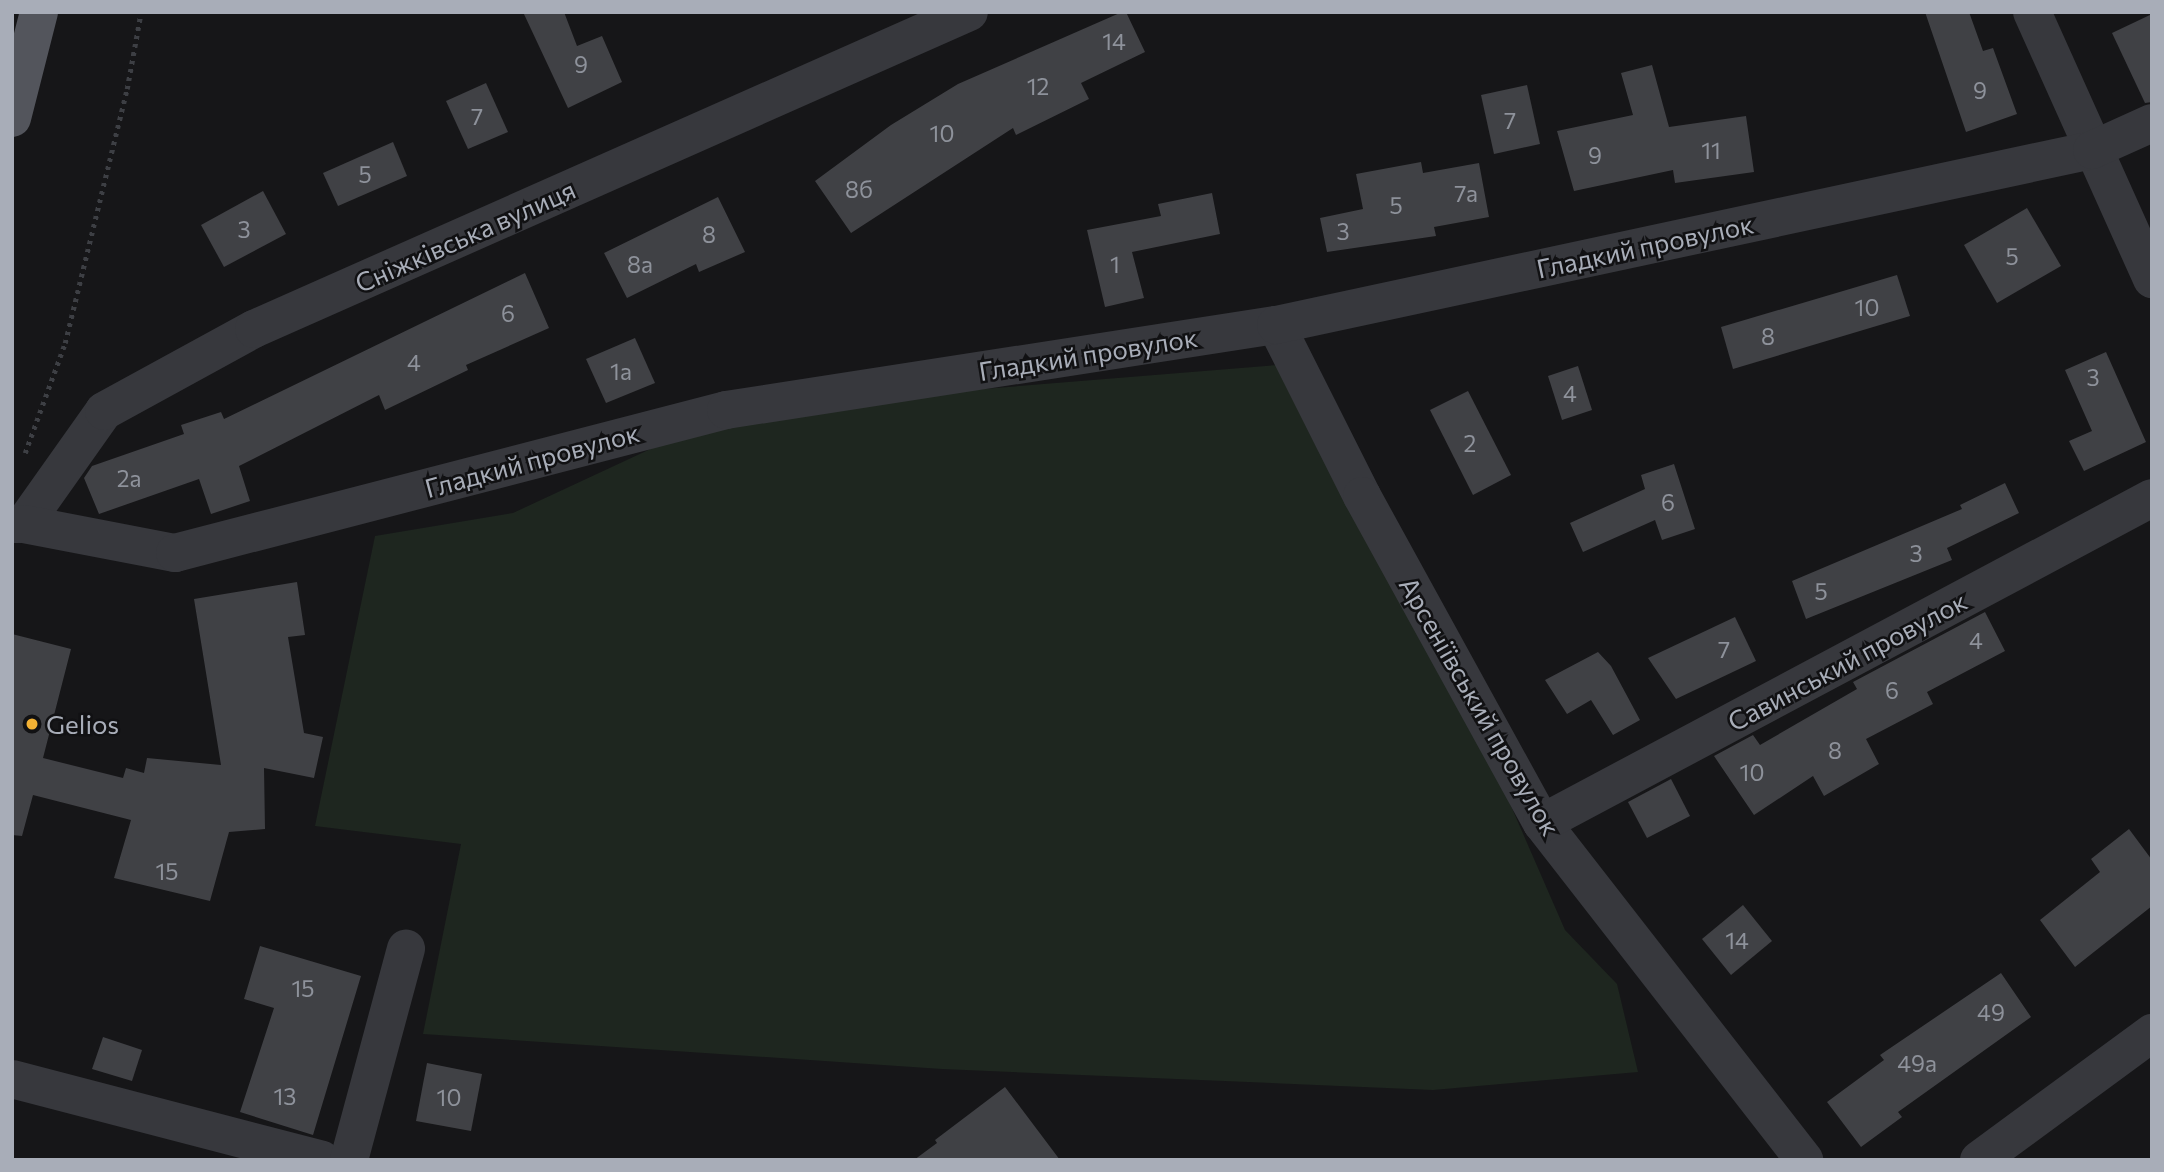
<!DOCTYPE html>
<meta charset="utf-8">
<style>
body{margin:0}
#map{position:relative;width:2164px;height:1172px;overflow:hidden;background:#161618;font-family:Commissioner,sans-serif}
div>[style]{position:absolute}
[style*='--x']{left:calc(var(--x)*1px);top:calc(var(--y)*1px);width:calc(var(--w)*1px);rotate:calc(var(--a)*1deg)}
.green>*{inset:0;background:#1e261f}
.building>*{inset:0;background:#404145}
.path>*{height:4.5px;margin-top:-2.25px;transform-origin:0;background:repeating-linear-gradient(90deg,#3d3f44 0 3.5px,transparent 0 8.5px)}
.street>*{height:38px;margin:-19px;padding:0 19px;transform-origin:19px;border-radius:19px;background:#37383d}
.primary>*{height:38px;margin:-19px;padding:0 19px;transform-origin:19px;border-radius:19px;background:#53555c}
.dots>*{width:19px;height:19px;translate:-50% -50%;box-sizing:border-box;border:4px solid #111113;border-radius:50%}
span{translate:-50% -50%;white-space:nowrap;text-align:center;line-height:1.15;-webkit-text-stroke:5px #111113;paint-order:stroke}
.number-label{font-size:23px;color:#8e929b}
.number-label span{-webkit-text-stroke-width:0}
.street-label{font-size:26px;color:#a8adb8}
.poi-label{font-size:26px;color:#a8adb8}
.left{translate:0 -50%;text-align:left}
.frame{position:absolute;inset:0;border:14px solid #a8adb8;pointer-events:none}
</style>
<div id="map">
<div class="green">
<div style="clip-path:polygon(1277px 365px,1460px 689px,1565px 930px,1617px 984px,1638px 1072px,1433px 1090px,942px 1069px,423px 1034px,461px 844px,315px 826px,375px 536px,513px 513px,687px 432px,897px 396px)"></div>
</div>
<div class="building">
<div style="clip-path:polygon(523px 12px,564px 12px,577px 46px,602px 36px,622px 82px,568px 108px)"></div>
<div style="clip-path:polygon(1122px 12px,1126px 12px,1145px 52px,1081px 83px,1089px 99px,1016px 135px,1013px 128px,851px 233px,815px 181px,891px 125px,958px 84px)"></div>
<div style="clip-path:polygon(1925px 12px,1969px 12px,1983px 51px,1993px 48px,2017px 114px,1966px 132px)"></div>
<div style="clip-path:polygon(2152px 14px,2152px 102px,2145px 103px,2112px 33px)"></div>
<div style="clip-path:polygon(1652px 65px,1669px 127px,1746px 116px,1754px 172px,1675px 183px,1673px 170px,1574px 191px,1557px 131px,1633px 115px,1621px 73px)"></div>
<div style="clip-path:polygon(486px 83px,508px 132px,468px 149px,446px 101px)"></div>
<div style="clip-path:polygon(1527px 85px,1540px 144px,1494px 154px,1481px 95px)"></div>
<div style="clip-path:polygon(393px 142px,407px 176px,338px 206px,323px 173px)"></div>
<div style="clip-path:polygon(1421px 162px,1423px 173px,1479px 163px,1489px 217px,1434px 227px,1436px 236px,1327px 252px,1320px 218px,1363px 209px,1356px 174px)"></div>
<div style="clip-path:polygon(263px 191px,286px 234px,224px 267px,201px 225px)"></div>
<div style="clip-path:polygon(1212px 193px,1220px 234px,1132px 252px,1144px 298px,1105px 307px,1087px 230px,1161px 216px,1158px 204px)"></div>
<div style="clip-path:polygon(718px 197px,745px 252px,699px 272px,696px 264px,627px 298px,604px 253px)"></div>
<div style="clip-path:polygon(2027px 208px,2061px 266px,1997px 303px,1964px 245px)"></div>
<div style="clip-path:polygon(525px 273px,549px 328px,466px 365px,468px 370px,385px 410px,379px 395px,239px 466px,250px 501px,211px 514px,199px 479px,99px 514px,84px 478px,92px 466px,184px 434px,181px 425px,221px 412px,224px 419px)"></div>
<div style="clip-path:polygon(1897px 275px,1910px 316px,1733px 369px,1721px 327px)"></div>
<div style="clip-path:polygon(635px 338px,655px 383px,606px 403px,586px 359px)"></div>
<div style="clip-path:polygon(2106px 352px,2146px 442px,2084px 471px,2069px 441px,2092px 431px,2065px 370px)"></div>
<div style="clip-path:polygon(1578px 366px,1592px 410px,1562px 420px,1548px 376px)"></div>
<div style="clip-path:polygon(1468px 391px,1511px 475px,1473px 495px,1430px 410px)"></div>
<div style="clip-path:polygon(1674px 464px,1695px 529px,1662px 540px,1655px 520px,1583px 552px,1570px 523px,1645px 489px,1641px 475px)"></div>
<div style="clip-path:polygon(2005px 483px,2019px 513px,1947px 548px,1952px 560px,1806px 619px,1792px 581px,1962px 509px,1960px 505px)"></div>
<div style="clip-path:polygon(297px 582px,305px 635px,288px 637px,304px 733px,323px 737px,314px 778px,264px 768px,265px 829px,229px 832px,210px 901px,114px 878px,131px 820px,33px 795px,22px 836px,12px 835px,12px 634px,71px 649px,43px 758px,123px 778px,126px 768px,144px 773px,147px 758px,221px 765px,194px 599px)"></div>
<div style="clip-path:polygon(1985px 612px,2005px 651px,1927px 692px,1933px 704px,1866px 739px,1879px 764px,1824px 796px,1813px 776px,1754px 815px,1714px 756px,1753px 735px,1760px 745px,1857px 689px,1853px 682px)"></div>
<div style="clip-path:polygon(1735px 617px,1756px 661px,1676px 699px,1648px 658px)"></div>
<div style="clip-path:polygon(1598px 652px,1611px 666px,1640px 720px,1613px 735px,1591px 700px,1567px 714px,1545px 680px)"></div>
<div style="clip-path:polygon(1671px 779px,1690px 816px,1647px 838px,1628px 802px)"></div>
<div style="clip-path:polygon(2129px 829px,2152px 860px,2152px 906px,2075px 967px,2040px 920px,2100px 872px,2091px 859px)"></div>
<div style="clip-path:polygon(1743px 905px,1772px 941px,1731px 975px,1702px 939px)"></div>
<div style="clip-path:polygon(260px 946px,361px 976px,313px 1135px,240px 1112px,274px 1008px,244px 999px)"></div>
<div style="clip-path:polygon(2001px 973px,2031px 1017px,1898px 1112px,1902px 1117px,1861px 1147px,1827px 1102px,1884px 1060px,1880px 1055px)"></div>
<div style="clip-path:polygon(103px 1037px,142px 1050px,132px 1081px,92px 1069px)"></div>
<div style="clip-path:polygon(427px 1063px,482px 1074px,471px 1131px,416px 1121px)"></div>
<div style="clip-path:polygon(1005px 1087px,1060px 1160px,914px 1160px,937px 1143px,935px 1140px)"></div>
</div>
<div class="path">
<div style="--x:25;--y:453;--w:117;--a:-70"></div>
<div style="--x:65;--y:343;--w:261;--a:-76.3"></div>
<div style="--x:127;--y:89;--w:78;--a:-79.7"></div>
</div>
<div class="street">
<div style="--x:2032;--y:12;--w:293;--a:65.8"></div>
<div style="--x:1276;--y:325;--w:191;--a:63.3"></div>
<div style="--x:1362;--y:496;--w:373;--a:61.2"></div>
<div style="--x:1542;--y:823;--w:427;--a:52.1"></div>
<div style="--x:12;--y:524;--w:12;--a:0"></div>
<div style="--x:24;--y:524;--w:138;--a:-54.7"></div>
<div style="--x:104;--y:411;--w:171;--a:-28.7"></div>
<div style="--x:254;--y:329;--w:782;--a:-23.91"></div>
<div style="--x:24;--y:524;--w:154;--a:10.9"></div>
<div style="--x:175;--y:553;--w:569;--a:-14.55"></div>
<div style="--x:726;--y:410;--w:557;--a:-8.79"></div>
<div style="--x:1276;--y:325;--w:835;--a:-12.1"></div>
<div style="--x:2092;--y:150;--w:66;--a:-24.2"></div>
<div style="--x:1542;--y:823;--w:691;--a:-28.05"></div>
<div style="--x:12;--y:1079;--w:320;--a:14.6"></div>
<div style="--x:349;--y:1160;--w:219;--a:-74.9"></div>
<div style="--x:1979;--y:1160;--w:215;--a:-36.3"></div>
</div>
<div class="primary">
<div style="--x:12;--y:118;--w:109;--a:-75.7"></div>
</div>
<div class="dots">
<div style="left:32px;top:724px;background:#f2b134"></div>
</div>
<div class="number-label">
<span style="left:1114px;top:41px">14</span>
<span style="left:581px;top:64px">9</span>
<span style="left:1038px;top:86px">12</span>
<span style="left:1980px;top:90px">9</span>
<span style="left:477px;top:116px">7</span>
<span style="left:1510px;top:120px">7</span>
<span style="left:942px;top:133px">10</span>
<span style="left:1711px;top:150px">11</span>
<span style="left:1595px;top:155px">9</span>
<span style="left:365px;top:174px">5</span>
<span style="left:859px;top:189px">8б</span>
<span style="left:1466px;top:193px">7а</span>
<span style="left:1396px;top:205px">5</span>
<span style="left:244px;top:229px">3</span>
<span style="left:1343px;top:231px">3</span>
<span style="left:709px;top:234px">8</span>
<span style="left:2012px;top:256px">5</span>
<span style="left:640px;top:264px">8а</span>
<span style="left:1115px;top:264px">1</span>
<span style="left:1867px;top:307px">10</span>
<span style="left:508px;top:313px">6</span>
<span style="left:1768px;top:336px">8</span>
<span style="left:414px;top:362px">4</span>
<span style="left:621px;top:371px">1а</span>
<span style="left:2093px;top:377px">3</span>
<span style="left:1570px;top:393px">4</span>
<span style="left:1470px;top:443px">2</span>
<span style="left:129px;top:478px">2а</span>
<span style="left:1668px;top:502px">6</span>
<span style="left:1916px;top:553px">3</span>
<span style="left:1821px;top:591px">5</span>
<span style="left:1976px;top:640px">4</span>
<span style="left:1724px;top:649px">7</span>
<span style="left:1892px;top:690px">6</span>
<span style="left:1835px;top:750px">8</span>
<span style="left:1752px;top:772px">10</span>
<span style="left:167px;top:871px">15</span>
<span style="left:1737px;top:940px">14</span>
<span style="left:303px;top:988px">15</span>
<span style="left:1991px;top:1012px">49</span>
<span style="left:1917px;top:1063px">49а</span>
<span style="left:285px;top:1096px">13</span>
<span style="left:449px;top:1097px">10</span>
</div>
<div class="street-label">
<span style="left:465px;top:236px;rotate:-24deg">Сніжківська вулиця</span>
<span style="left:1645px;top:246px;rotate:-12deg">Гладкий провулок</span>
<span style="left:1088px;top:354px;rotate:-9deg">Гладкий провулок</span>
<span style="left:532px;top:460px;rotate:-15deg">Гладкий провулок</span>
<span style="left:1847px;top:661px;rotate:-28deg">Савинський провулок</span>
<span style="left:1480px;top:706px;rotate:60deg">Арсеніївський провулок</span>
</div>
<div class="poi-label">
<span class="left" style="left:46px;top:724px">Gelios</span>
</div>
<div class="frame"></div>
</div>
